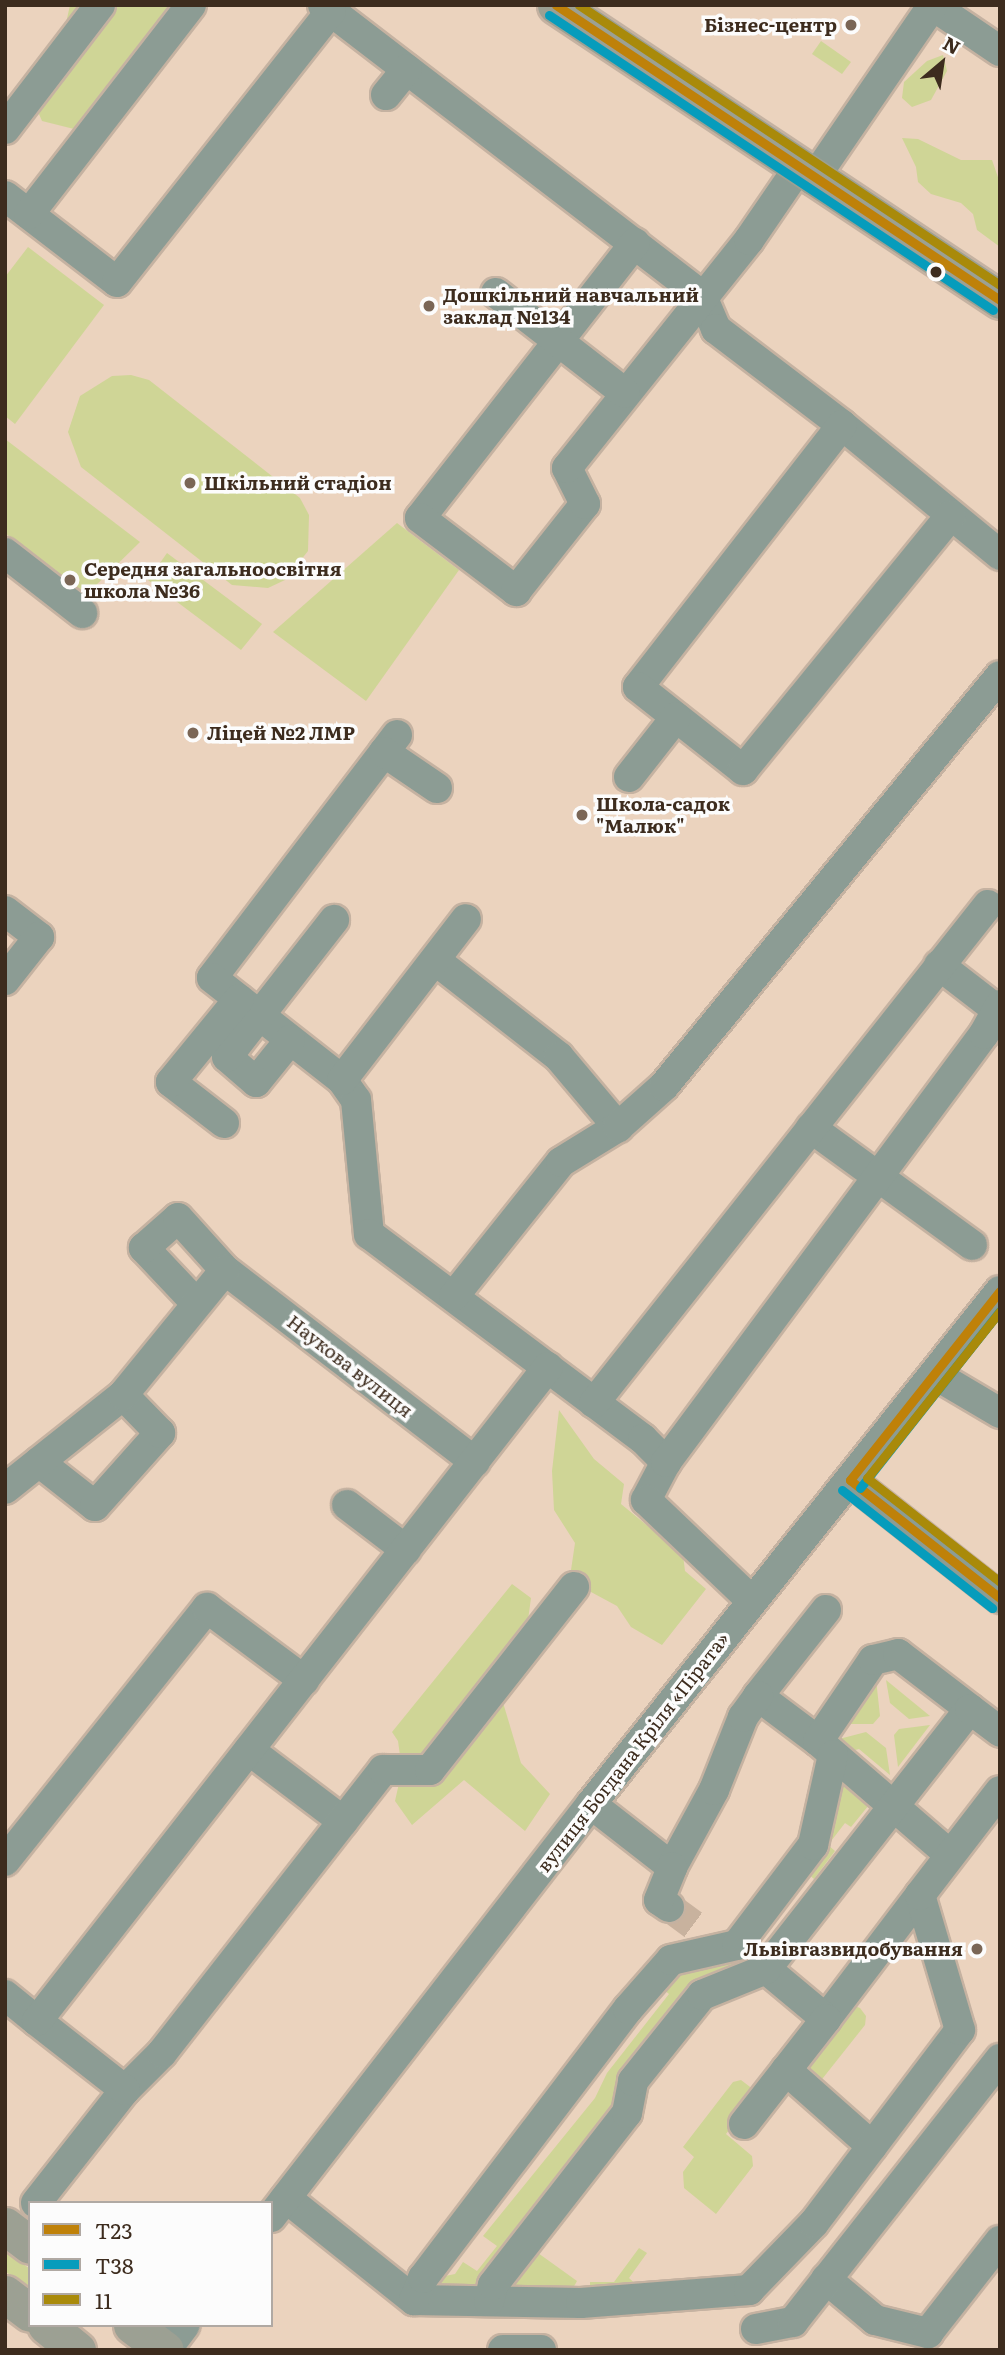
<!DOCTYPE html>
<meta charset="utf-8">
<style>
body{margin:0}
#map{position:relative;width:1005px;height:2355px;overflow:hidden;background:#ebd3be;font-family:Literata,serif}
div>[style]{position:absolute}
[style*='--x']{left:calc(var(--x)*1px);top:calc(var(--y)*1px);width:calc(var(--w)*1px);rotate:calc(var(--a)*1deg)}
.green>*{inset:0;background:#cfd596}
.minor-tunnel>*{height:30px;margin-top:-15px;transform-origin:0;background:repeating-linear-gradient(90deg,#c8b29e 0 30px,transparent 0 45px)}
.roads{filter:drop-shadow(2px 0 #c5b2a1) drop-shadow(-2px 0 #c5b2a1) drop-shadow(0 2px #c5b2a1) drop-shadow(0 -2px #c5b2a1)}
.minor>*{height:30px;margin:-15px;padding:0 15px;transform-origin:15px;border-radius:15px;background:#8c9c94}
.major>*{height:37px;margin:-18.5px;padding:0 18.5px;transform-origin:18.5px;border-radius:18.5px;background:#9ca093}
.bus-1>*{height:9px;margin:-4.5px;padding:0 4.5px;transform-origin:4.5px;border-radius:4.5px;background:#bf8109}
.bus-2>*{height:9px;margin:-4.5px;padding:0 4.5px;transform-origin:4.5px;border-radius:4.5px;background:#069cbc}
.bus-3>*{height:9px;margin:-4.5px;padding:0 4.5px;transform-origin:4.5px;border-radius:4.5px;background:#a98a0a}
.dots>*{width:19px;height:19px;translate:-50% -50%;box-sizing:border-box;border:4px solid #fcfcfc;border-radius:50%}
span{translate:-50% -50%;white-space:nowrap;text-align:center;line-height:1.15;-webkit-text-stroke:7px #fcfcfc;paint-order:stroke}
.poi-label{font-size:19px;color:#3d2c1e;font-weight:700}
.right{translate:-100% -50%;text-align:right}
.left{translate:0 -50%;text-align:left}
.street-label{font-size:19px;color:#3d2c1e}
.frame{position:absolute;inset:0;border:7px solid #3d2c1e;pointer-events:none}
.legend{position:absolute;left:28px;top:2201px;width:245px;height:126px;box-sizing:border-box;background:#fcfcfc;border:2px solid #b0a9a3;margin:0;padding:9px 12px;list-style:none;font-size:21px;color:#3d2c1e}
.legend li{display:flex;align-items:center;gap:14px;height:35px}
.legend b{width:35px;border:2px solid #b0a9a3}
.north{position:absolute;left:907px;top:28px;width:70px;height:70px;-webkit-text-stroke:5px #fcfcfc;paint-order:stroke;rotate:29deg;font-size:19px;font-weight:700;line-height:28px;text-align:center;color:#3d2c1e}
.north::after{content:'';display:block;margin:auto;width:24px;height:32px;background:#3d2c1e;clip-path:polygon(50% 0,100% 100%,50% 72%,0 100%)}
</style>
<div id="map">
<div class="green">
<div style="clip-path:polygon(70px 5px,173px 5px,98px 108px,74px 129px,42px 121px,36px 107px,59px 55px)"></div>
<div style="clip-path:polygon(821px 41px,851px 62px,842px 74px,812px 54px)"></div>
<div style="clip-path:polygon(943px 55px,947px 71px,931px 100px,912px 107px,902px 98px,904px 82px,927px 61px)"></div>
<div style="clip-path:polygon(902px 138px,918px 139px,961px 160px,992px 160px,1000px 183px,1000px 247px,977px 230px,973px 214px,961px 203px,931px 194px,918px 182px,916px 167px)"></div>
<div style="clip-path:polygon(28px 247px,104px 305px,15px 424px,5px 416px,5px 277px)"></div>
<div style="clip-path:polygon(131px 375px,149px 380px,300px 498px,309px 515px,308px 551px,285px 580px,268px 588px,232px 585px,81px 467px,68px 432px,80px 396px,112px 376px)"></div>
<div style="clip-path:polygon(5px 439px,140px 542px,86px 595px,5px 533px)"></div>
<div style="clip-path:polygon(397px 523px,459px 570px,366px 701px,273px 632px)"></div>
<div style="clip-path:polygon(167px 553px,262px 624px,241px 650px,148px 580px)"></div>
<div style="clip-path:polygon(559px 1410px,594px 1459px,624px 1484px,621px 1504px,683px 1555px,685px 1571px,706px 1589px,662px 1645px,631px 1627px,617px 1606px,591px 1592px,571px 1570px,575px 1543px,554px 1510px,552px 1471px)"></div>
<div style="clip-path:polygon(512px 1584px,531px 1598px,528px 1620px,493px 1669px,521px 1763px,550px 1794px,525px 1831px,464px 1780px,412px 1825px,395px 1801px,402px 1770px,398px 1741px,392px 1732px)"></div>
<div style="clip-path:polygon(876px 1679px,880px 1716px,873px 1724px,842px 1724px)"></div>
<div style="clip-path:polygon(886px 1680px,930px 1716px,909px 1719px,890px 1703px)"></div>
<div style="clip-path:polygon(930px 1725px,898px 1767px,894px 1735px,899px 1729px)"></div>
<div style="clip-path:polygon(866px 1732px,886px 1748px,890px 1775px,859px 1749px,848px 1752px,840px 1747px,839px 1739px)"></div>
<div style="clip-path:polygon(836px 1776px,869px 1805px,851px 1827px,845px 1823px,828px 1845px,835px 1851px,814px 1879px,807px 1873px)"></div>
<div style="clip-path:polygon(752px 1943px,760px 1949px,740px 1973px,616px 2111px,474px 2288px,428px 2291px,440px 2277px,455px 2274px,463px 2262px,477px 2271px,497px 2246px,483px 2236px,595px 2098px,607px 2073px,669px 1994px,664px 1990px,682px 1969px)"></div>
<div style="clip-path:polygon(849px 2004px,860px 2008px,866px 2016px,865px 2025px,819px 2083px,800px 2067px)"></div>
<div style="clip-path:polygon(741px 2080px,758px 2093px,726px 2134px,752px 2156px,753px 2166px,716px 2214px,684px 2188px,683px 2172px,694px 2157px,683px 2147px,733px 2082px)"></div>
<div style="clip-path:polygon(531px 2248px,577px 2281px,573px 2288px,507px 2290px)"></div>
<div style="clip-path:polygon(639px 2248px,647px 2253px,629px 2278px,642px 2290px,590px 2289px,590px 2282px,614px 2282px)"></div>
<div style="clip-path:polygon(5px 2250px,30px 2269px,30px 2291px,5px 2271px)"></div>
</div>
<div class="minor-tunnel">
<div style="--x:669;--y:1907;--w:42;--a:36.3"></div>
</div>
<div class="roads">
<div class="minor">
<div style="--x:323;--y:5;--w:478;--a:37.5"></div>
<div style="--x:702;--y:296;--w:36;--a:67"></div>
<div style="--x:716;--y:329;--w:158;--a:37.3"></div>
<div style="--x:842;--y:425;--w:205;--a:39.4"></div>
<div style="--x:932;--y:5;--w:82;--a:34.1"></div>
<div style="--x:386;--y:95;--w:33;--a:-51"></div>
<div style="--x:5;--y:129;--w:156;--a:-52.5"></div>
<div style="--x:813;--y:180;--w:211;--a:-55.6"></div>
<div style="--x:5;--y:196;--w:141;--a:37.5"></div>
<div style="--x:117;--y:282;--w:345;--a:-51.7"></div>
<div style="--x:29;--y:214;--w:264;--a:-52.2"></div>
<div style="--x:635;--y:243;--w:349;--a:128"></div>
<div style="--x:420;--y:518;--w:121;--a:37.2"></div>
<div style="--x:516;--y:591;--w:111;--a:-51.6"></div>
<div style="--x:585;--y:504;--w:40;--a:-116.6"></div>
<div style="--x:567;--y:468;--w:292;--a:-51.4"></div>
<div style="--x:749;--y:240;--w:85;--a:-55.6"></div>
<div style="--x:496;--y:293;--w:163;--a:37.8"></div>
<div style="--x:842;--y:425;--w:332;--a:127.9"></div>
<div style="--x:638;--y:687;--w:134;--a:38.3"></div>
<div style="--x:743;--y:770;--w:329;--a:-50.8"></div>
<div style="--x:5;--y:553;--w:98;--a:37.9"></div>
<div style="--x:397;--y:735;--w:305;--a:127.3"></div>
<div style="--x:212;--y:978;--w:165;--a:38.1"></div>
<div style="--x:342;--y:1080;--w:24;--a:55"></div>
<div style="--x:356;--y:1100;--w:135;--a:84.5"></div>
<div style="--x:369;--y:1234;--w:342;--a:36.8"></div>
<div style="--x:643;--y:1439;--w:33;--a:45"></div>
<div style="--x:666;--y:1462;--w:43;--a:117.8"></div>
<div style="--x:646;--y:1500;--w:146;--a:43.6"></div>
<div style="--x:384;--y:752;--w:64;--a:34.2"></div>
<div style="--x:629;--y:777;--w:76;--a:-51.9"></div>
<div style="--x:5;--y:911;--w:43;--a:37.4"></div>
<div style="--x:39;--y:937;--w:55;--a:128.3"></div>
<div style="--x:435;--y:960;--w:157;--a:38"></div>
<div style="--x:559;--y:1057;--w:92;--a:49.9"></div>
<div style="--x:939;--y:965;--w:72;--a:37.7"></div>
<div style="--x:290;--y:1040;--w:54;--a:129"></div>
<div style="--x:256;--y:1082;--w:38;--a:-139"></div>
<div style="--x:227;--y:1057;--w:174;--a:-52"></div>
<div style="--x:342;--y:1080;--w:203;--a:-52.4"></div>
<div style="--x:224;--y:1123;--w:67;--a:-142.3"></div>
<div style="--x:171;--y:1082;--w:107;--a:-50.7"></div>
<div style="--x:811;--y:1128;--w:199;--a:36"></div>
<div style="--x:454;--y:1296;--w:171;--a:-51.4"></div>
<div style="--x:561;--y:1162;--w:67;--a:-31.6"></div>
<div style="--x:618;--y:1127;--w:62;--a:-41.7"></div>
<div style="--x:664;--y:1086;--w:530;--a:-50.66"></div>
<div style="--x:196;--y:1303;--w:76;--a:-133.4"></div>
<div style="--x:144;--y:1248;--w:45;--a:-41.4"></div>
<div style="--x:178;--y:1218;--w:70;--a:47.9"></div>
<div style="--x:225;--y:1270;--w:315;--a:37.5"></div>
<div style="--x:934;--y:1374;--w:77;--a:30.6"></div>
<div style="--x:594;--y:1403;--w:635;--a:-51.65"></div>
<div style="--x:39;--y:1462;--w:71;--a:38.2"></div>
<div style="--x:95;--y:1506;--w:98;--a:-48.3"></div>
<div style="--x:160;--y:1433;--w:53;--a:-134.2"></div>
<div style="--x:666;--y:1462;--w:533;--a:-53.39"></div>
<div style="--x:984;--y:1034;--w:33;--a:-61"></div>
<div style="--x:850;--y:1480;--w:191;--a:38.2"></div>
<div style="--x:5;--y:1489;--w:151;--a:-38.5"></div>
<div style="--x:123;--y:1395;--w:161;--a:-50.8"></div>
<div style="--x:347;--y:1505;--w:74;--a:37.3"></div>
<div style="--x:826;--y:1610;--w:110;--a:128.3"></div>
<div style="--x:758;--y:1696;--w:75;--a:36.9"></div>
<div style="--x:818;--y:1741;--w:174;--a:40.8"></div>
<div style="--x:818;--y:1741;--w:98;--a:-55.8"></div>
<div style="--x:873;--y:1660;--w:26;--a:-13"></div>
<div style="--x:898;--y:1654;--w:91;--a:37.4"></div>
<div style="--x:249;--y:1750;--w:118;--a:37.1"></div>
<div style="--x:591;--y:1804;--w:103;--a:37.9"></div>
<div style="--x:672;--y:1867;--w:88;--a:-61.4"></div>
<div style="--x:714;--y:1790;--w:79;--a:-68.3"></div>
<div style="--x:743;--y:1717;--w:26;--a:-54"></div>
<div style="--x:5;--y:1861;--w:324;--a:-51.4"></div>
<div style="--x:207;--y:1608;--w:121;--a:36.6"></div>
<div style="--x:920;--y:1895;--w:156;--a:127.2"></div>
<div style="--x:826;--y:2019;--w:78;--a:-140.2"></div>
<div style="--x:766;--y:1969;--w:330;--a:-51.9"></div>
<div style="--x:970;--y:1709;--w:38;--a:37"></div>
<div style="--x:669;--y:1907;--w:12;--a:-145"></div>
<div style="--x:659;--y:1900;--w:35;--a:-68"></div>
<div style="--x:5;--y:1995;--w:41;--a:39.1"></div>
<div style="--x:786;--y:2070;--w:115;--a:41.5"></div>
<div style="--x:125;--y:2090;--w:52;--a:-45"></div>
<div style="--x:162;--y:2053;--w:359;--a:-52"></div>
<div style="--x:383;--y:1770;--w:47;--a:0"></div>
<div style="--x:430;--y:1770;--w:233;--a:-51.8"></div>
<div style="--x:744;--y:2124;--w:133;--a:-52"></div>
<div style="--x:286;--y:2198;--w:164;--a:38.6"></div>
<div style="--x:414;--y:2300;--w:167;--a:1"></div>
<div style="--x:581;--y:2303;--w:169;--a:-4.4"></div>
<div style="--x:749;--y:2290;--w:93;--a:-45.9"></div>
<div style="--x:814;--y:2223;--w:242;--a:-52.9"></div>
<div style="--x:960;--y:2030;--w:141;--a:-106.5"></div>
<div style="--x:920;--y:1895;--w:131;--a:-52.4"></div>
<div style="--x:36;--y:2203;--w:144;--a:-51.8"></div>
<div style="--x:125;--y:2090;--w:112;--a:-141.9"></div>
<div style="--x:37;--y:2021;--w:830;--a:-52"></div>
<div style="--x:271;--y:2217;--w:522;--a:-52.23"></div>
<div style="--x:591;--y:1804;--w:656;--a:-51.44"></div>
<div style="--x:826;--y:2279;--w:64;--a:39.9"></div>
<div style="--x:875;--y:2320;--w:55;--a:13.8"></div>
<div style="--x:928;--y:2333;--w:117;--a:-52"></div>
<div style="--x:414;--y:2300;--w:24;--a:-68"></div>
<div style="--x:423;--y:2278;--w:338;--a:-52.7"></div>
<div style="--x:628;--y:2009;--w:65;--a:-48.7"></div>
<div style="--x:671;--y:1960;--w:68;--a:-12.8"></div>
<div style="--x:737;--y:1945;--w:126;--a:-52.8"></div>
<div style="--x:813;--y:1845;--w:92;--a:-77.5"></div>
<div style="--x:489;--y:2301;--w:16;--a:-76"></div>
<div style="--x:493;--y:2285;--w:218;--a:-52.1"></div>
<div style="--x:627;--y:2113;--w:33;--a:-79"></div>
<div style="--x:633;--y:2081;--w:110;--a:-51.3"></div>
<div style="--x:702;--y:1995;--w:69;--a:-22.1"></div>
<div style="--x:756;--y:2329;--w:38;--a:-11"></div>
<div style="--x:793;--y:2322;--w:335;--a:-51.8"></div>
<div style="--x:166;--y:2350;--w:31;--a:-53"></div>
<div style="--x:503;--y:2350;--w:38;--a:0"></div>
</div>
<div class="major">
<div style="--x:556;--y:5;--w:533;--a:33.6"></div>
<div style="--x:5;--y:2226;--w:31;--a:37"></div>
<div style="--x:5;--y:2294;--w:31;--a:37"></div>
<div style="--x:46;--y:2325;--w:40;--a:39"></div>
<div style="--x:132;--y:2325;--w:41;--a:37.1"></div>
</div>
</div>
<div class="bus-1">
<div style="--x:556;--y:5;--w:533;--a:33.6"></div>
<div style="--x:850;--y:1480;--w:241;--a:-51.6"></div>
<div style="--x:850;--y:1480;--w:191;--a:38.2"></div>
</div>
<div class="bus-2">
<div style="--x:549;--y:15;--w:533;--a:33.6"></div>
<div style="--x:860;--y:1488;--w:226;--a:-51.7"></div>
<div style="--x:842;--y:1490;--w:191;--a:38.2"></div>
</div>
<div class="bus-3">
<div style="--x:579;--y:5;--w:506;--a:33.63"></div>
<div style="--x:1000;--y:1311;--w:213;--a:128.5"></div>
<div style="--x:867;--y:1478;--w:169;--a:38"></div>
</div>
<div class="dots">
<div style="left:851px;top:25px;background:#7a6656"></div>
<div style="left:936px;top:272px;background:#3d2c1e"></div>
<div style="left:429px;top:306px;background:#7a6656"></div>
<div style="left:190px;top:483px;background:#7a6656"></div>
<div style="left:70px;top:580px;background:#7a6656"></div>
<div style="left:193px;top:733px;background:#7a6656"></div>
<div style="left:582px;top:815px;background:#7a6656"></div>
<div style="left:977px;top:1949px;background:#7a6656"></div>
</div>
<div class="poi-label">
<span class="right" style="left:837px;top:25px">Бізнес-центр</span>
<span class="left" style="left:443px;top:306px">Дошкільний навчальний<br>заклад №134</span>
<span class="left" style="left:204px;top:483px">Шкільний стадіон</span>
<span class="left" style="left:84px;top:580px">Середня загальноосвітня<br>школа №36</span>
<span class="left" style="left:207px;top:733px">Ліцей №2 ЛМР</span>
<span class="left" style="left:596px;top:815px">Школа-садок<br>"Малюк"</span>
<span class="right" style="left:963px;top:1949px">Львівгазвидобування</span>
</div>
<div class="street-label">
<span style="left:350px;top:1366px;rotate:38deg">Наукова вулиця</span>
<span style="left:633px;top:1752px;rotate:-52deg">вулиця Богдана Кріля «Пірата»</span>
</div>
<div class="frame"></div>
<ul class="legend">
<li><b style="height:9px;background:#bf8109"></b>Т23</li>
<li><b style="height:9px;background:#069cbc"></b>Т38</li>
<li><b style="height:9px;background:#a98a0a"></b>11</li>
</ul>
<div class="north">N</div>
</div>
